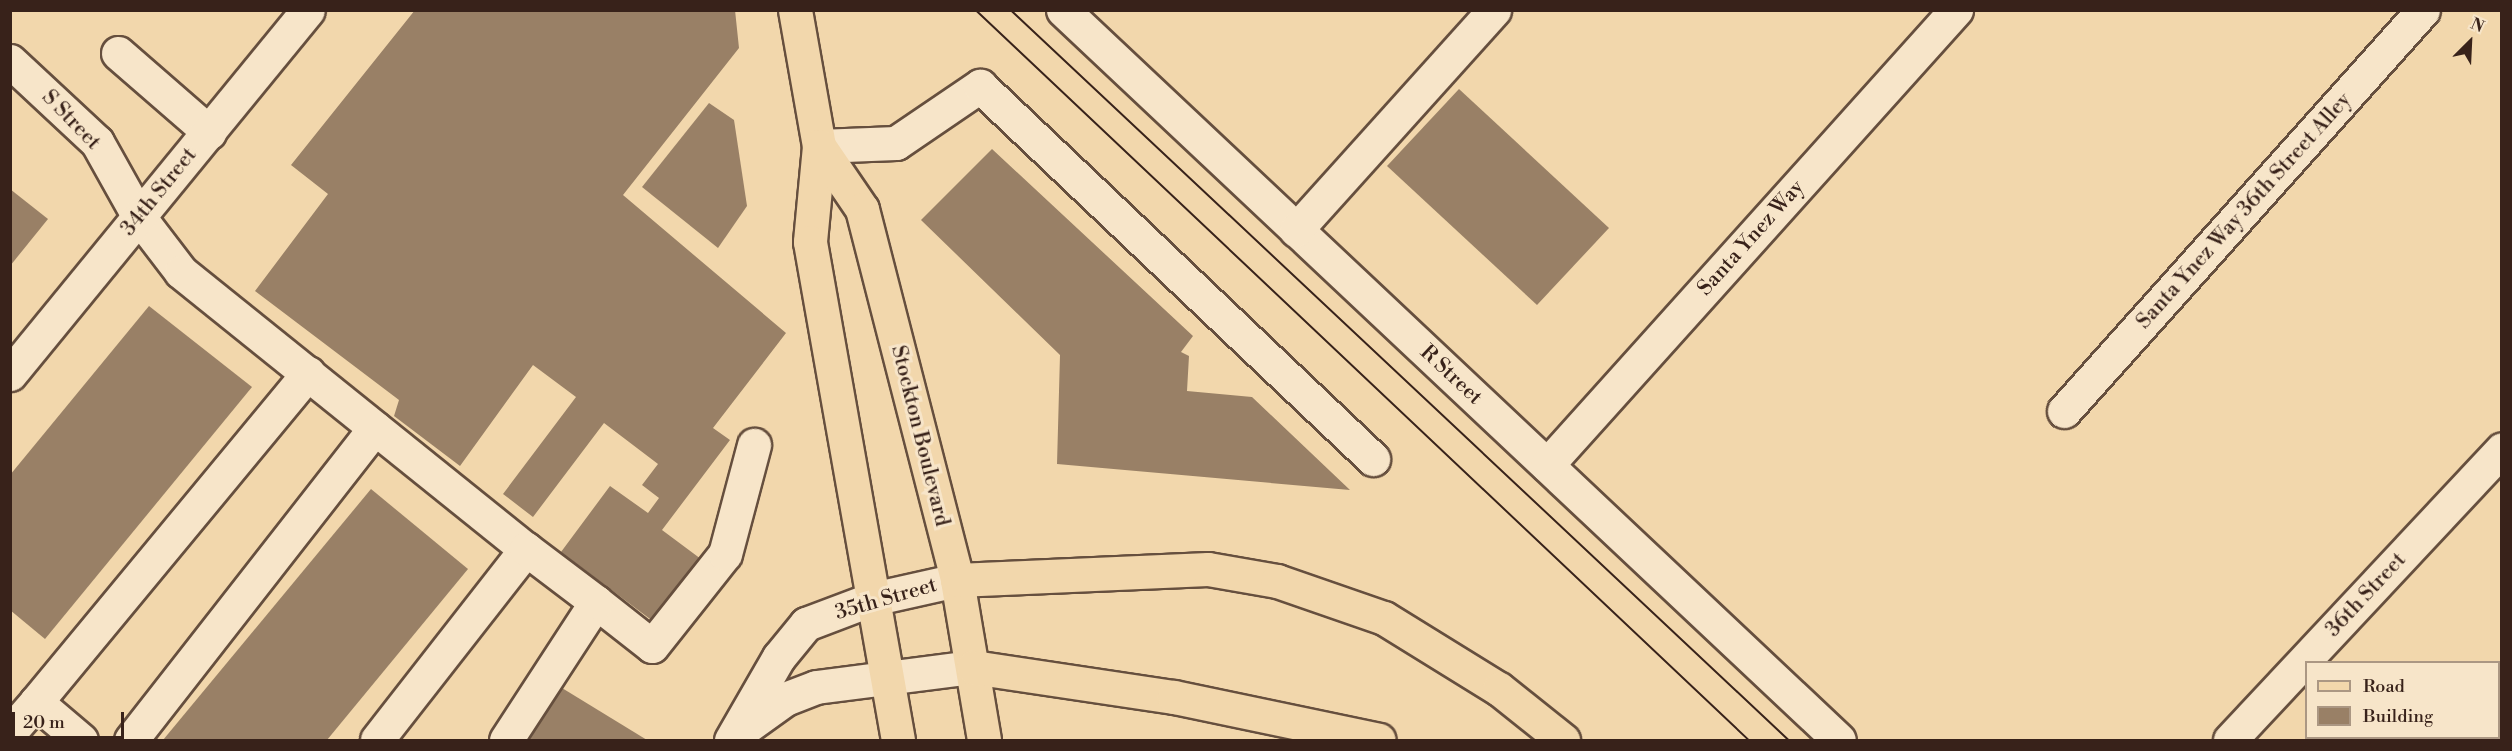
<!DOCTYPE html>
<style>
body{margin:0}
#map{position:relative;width:2512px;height:751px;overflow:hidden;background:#f2d7ac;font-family:"Libre Bodoni",serif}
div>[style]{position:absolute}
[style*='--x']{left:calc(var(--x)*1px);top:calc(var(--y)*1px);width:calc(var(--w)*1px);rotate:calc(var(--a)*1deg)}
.building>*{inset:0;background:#998066}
.roads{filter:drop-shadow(2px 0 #664f3e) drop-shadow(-2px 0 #664f3e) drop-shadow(0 2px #664f3e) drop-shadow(0 -2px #664f3e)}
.minor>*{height:33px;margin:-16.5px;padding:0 16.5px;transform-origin:16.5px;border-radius:16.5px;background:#f7e5c9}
.major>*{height:33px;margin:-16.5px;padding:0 16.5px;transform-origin:16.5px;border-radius:16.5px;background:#f2d7ac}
.highway>*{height:33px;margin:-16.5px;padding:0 16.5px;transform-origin:16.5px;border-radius:16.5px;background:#f2d7ac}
.tram>*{height:1.5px;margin:-0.75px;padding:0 0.75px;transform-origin:0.75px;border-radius:0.75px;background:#38221a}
span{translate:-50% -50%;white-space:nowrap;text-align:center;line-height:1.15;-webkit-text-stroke:6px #f7e5c9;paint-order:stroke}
.street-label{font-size:21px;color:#38221a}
.frame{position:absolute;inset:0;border:12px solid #38221a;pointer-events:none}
.legend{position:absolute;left:2305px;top:661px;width:195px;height:78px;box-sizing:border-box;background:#f7e5c9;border:2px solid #ab9783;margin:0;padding:8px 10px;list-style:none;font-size:18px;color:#38221a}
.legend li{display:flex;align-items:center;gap:12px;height:30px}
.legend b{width:30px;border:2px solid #ab9783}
.north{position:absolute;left:2440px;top:12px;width:60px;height:60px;-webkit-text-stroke:4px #f7e5c9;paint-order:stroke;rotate:24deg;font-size:16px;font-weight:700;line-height:24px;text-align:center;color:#38221a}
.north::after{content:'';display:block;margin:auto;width:21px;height:27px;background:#38221a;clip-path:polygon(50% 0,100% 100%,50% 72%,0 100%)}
.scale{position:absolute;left:12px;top:712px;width:112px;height:27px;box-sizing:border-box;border:3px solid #38221a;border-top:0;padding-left:8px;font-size:18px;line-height:21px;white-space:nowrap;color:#38221a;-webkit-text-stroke:4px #f7e5c9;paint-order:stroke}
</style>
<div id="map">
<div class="building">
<div style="clip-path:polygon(415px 10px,735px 10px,739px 48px,623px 195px,786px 333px,713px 428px,730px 440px,662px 530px,705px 562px,658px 625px,561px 552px,610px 486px,648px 513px,659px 498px,642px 485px,658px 464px,604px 423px,533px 517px,503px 494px,576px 397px,533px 365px,460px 466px,394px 416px,399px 400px,255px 291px,328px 194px,291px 165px)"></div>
<div style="clip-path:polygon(1459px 89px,1609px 228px,1537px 305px,1387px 166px)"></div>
<div style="clip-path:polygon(709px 103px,734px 120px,747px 206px,718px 248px,642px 187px)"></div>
<div style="clip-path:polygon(992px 149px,1193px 336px,1181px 352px,1189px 356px,1187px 391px,1252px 397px,1350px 490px,1057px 464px,1060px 355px,921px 220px)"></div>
<div style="clip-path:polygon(10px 189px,48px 219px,10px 266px)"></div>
<div style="clip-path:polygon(149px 306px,252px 387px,45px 639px,10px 610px,10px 475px)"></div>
<div style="clip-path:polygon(371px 489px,468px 569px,327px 740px,163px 740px)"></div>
<div style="clip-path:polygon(562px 688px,647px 740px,527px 740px)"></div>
</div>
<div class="roads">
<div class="minor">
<div style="--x:1063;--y:10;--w:1065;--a:43.25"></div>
<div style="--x:118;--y:53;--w:121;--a:41"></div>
<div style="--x:10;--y:61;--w:119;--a:43"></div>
<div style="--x:97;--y:142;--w:86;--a:60.8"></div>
<div style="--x:139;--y:217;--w:69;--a:52.6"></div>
<div style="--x:181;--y:272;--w:442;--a:38.8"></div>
<div style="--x:526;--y:549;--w:242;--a:128"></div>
<div style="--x:819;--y:146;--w:77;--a:-2.2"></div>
<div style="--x:896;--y:143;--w:102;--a:-34.2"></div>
<div style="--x:980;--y:86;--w:542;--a:43.5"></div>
<div style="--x:1296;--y:230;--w:296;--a:-48"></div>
<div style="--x:10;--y:374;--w:470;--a:-50.7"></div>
<div style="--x:2064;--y:411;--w:538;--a:-48.16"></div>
<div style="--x:1547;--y:465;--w:612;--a:-48.05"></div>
<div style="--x:596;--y:602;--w:71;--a:38.2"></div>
<div style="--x:652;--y:646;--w:117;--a:-51.6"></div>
<div style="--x:725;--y:554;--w:113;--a:-75.1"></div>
<div style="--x:745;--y:728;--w:49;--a:-35.9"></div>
<div style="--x:785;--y:699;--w:33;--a:-21"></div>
<div style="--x:816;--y:687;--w:158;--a:-7.3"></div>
<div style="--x:10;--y:732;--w:40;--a:-49"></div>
<div style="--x:81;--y:740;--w:59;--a:-139.8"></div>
<div style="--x:36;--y:702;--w:427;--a:-50.4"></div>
<div style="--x:131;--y:740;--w:396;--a:-52"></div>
<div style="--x:506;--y:740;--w:165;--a:-56.9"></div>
<div style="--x:596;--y:602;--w:88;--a:-142.9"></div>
<div style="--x:731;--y:740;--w:96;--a:-60"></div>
<div style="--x:779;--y:657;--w:43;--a:-50.7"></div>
<div style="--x:806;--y:624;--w:71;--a:-20.7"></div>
<div style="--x:872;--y:599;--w:87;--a:-12.6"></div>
<div style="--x:2230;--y:740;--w:398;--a:-46.9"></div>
</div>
<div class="major">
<div style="--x:795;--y:10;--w:138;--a:80"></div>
<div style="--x:819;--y:146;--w:96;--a:95.4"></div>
<div style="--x:810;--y:242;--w:506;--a:79.98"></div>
<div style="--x:819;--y:146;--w:76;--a:55.7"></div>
<div style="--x:862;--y:209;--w:383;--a:75.6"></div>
<div style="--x:957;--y:580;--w:162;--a:80.4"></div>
</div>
<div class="highway">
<div style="--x:957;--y:580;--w:251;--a:-2.5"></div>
<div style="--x:1208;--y:569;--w:70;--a:9.9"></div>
<div style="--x:1277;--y:581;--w:113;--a:19.1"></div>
<div style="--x:1384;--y:618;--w:135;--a:31.7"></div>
<div style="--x:1499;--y:689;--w:82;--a:38.6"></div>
<div style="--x:973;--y:667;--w:203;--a:8.5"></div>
<div style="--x:1174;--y:697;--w:209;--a:11.8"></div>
</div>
</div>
<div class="tram">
<div style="--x:976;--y:10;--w:1063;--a:43.36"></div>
<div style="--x:1011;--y:10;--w:1067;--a:43.18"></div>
</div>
<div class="street-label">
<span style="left:71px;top:120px;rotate:46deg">S Street</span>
<span style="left:159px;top:192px;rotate:-51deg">34th Street</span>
<span style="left:2244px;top:211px;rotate:-48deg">Santa Ynez Way 36th Street Alley</span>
<span style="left:1751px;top:238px;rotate:-48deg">Santa Ynez Way</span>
<span style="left:1451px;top:375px;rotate:43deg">R Street</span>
<span style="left:920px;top:436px;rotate:76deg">Stockton Boulevard</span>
<span style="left:2366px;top:595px;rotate:-47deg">36th Street</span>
<span style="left:886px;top:599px;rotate:-16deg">35th Street</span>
</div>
<div class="frame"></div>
<ul class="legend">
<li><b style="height:8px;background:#f2d7ac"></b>Road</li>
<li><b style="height:16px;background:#998066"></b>Building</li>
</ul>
<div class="north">N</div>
<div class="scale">20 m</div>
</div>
